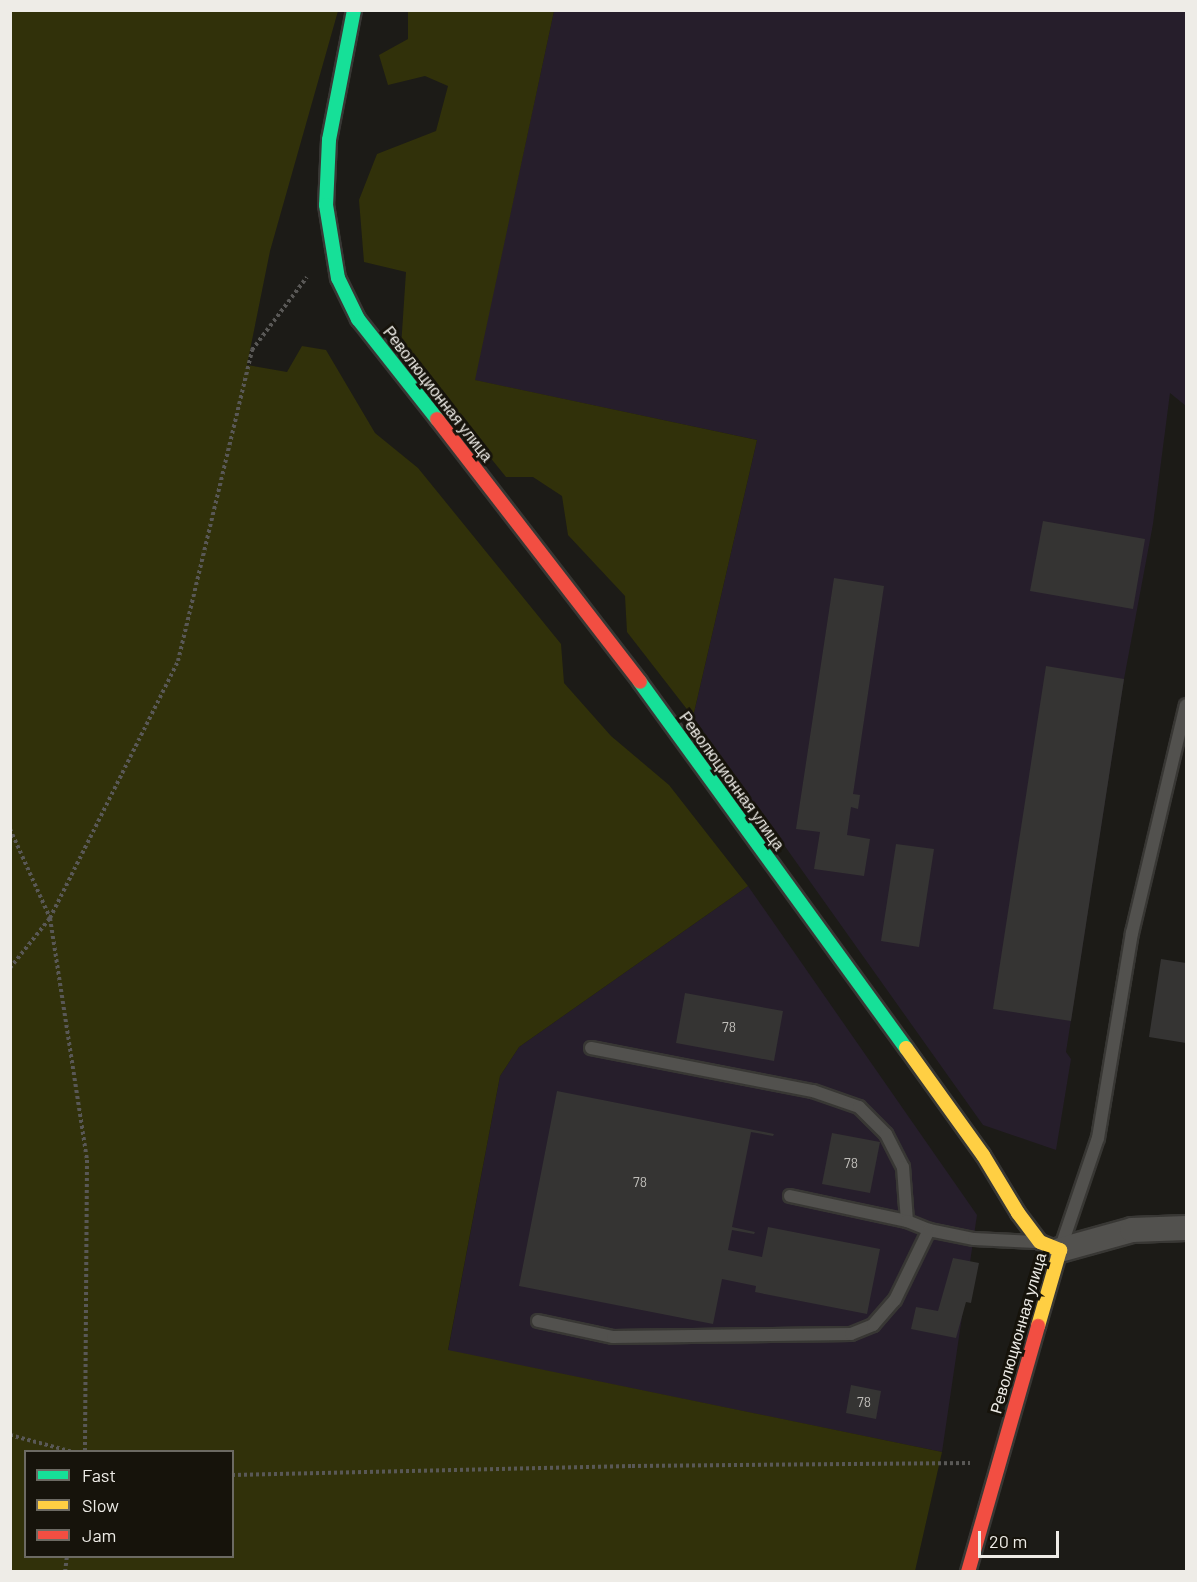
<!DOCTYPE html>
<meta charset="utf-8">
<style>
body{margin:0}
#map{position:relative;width:1197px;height:1582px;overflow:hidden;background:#1c1b17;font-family:Barlow,sans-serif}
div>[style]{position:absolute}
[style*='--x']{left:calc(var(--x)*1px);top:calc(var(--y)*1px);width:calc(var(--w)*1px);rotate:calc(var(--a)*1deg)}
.industrial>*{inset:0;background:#261e2b}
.green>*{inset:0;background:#31310a}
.building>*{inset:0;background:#353433}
.path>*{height:4px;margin-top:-2px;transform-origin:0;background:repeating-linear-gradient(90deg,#595856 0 3px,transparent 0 6px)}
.roads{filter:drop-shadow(2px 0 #383734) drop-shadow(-2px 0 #383734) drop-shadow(0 2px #383734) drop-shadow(0 -2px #383734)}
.lane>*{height:12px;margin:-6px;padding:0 6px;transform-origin:6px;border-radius:6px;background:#52514e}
.street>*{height:24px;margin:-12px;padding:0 12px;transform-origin:12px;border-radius:12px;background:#52514e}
.fast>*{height:14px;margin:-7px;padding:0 7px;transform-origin:7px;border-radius:7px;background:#16e098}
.slow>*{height:14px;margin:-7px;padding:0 7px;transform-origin:7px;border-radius:7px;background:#ffcf43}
.jam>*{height:14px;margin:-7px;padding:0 7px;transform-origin:7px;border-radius:7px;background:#f24e42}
span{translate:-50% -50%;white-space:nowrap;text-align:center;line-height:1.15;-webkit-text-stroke:6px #16130b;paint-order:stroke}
.number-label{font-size:14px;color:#c0beba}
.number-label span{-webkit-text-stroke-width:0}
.street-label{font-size:16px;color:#eeece7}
.frame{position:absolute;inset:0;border:12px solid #eeece7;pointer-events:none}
.legend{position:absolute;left:24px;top:1450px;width:210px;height:108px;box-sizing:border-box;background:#16130b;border:2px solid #6c6a63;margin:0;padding:8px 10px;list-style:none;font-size:18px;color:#eeece7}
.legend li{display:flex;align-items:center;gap:12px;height:30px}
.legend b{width:30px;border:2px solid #6c6a63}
.scale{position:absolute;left:978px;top:1531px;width:81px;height:27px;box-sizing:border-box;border:3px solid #eeece7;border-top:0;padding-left:8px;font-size:18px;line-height:21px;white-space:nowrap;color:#eeece7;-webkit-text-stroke:4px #16130b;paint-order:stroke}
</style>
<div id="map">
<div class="industrial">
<div style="clip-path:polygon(554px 11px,1186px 11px,1186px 406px,1170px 393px,1153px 524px,1124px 679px,1066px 1052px,1071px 1059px,1056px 1150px,983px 1125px,693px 717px,757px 440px,474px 380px)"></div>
<div style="clip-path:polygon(748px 886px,977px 1215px,942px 1452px,448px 1351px,500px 1076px,519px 1047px)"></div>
</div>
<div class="green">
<div style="clip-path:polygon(evenodd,11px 11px,338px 11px,270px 251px,247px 365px,287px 372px,302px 346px,326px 350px,375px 433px,418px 468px,561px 644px,564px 683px,611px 736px,669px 785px,748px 886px,519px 1047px,500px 1076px,448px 1350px,942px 1452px,915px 1571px,11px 1572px,11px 11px,26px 1452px,232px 1452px,232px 1556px,26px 1556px,26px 1452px)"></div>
<div style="clip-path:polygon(408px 11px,554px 11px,475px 380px,757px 440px,693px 717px,627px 632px,625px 596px,568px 535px,562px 496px,533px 477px,506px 477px,401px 347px,406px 272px,364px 262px,359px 200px,377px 154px,436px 131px,448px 86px,425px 76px,388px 85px,379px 55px,408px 39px)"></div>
</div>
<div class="building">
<div style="clip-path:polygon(1043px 521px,1145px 539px,1133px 609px,1030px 591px)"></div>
<div style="clip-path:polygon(834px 578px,884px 586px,853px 794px,860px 795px,858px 809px,851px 807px,847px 835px,870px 839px,864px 876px,814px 869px,820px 832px,796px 829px)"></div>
<div style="clip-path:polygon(1046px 666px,1124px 679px,1071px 1021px,993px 1009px)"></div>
<div style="clip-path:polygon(896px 844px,934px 849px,919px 947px,881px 941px)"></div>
<div style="clip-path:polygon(1161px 959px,1186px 963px,1186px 1043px,1149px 1037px)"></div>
<div style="clip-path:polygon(685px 993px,783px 1011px,774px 1061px,676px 1043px)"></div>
<div style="clip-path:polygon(557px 1091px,774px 1134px,773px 1136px,751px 1132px,732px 1227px,755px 1232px,754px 1234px,732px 1230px,728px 1250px,762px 1257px,768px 1227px,880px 1249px,867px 1314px,755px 1292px,756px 1286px,722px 1279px,713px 1324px,519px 1286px)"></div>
<div style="clip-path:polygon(832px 1133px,880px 1142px,870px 1193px,822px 1184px)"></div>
<div style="clip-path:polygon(953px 1258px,979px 1263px,971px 1303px,966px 1302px,956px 1338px,911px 1329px,916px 1307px,938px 1311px)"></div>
<div style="clip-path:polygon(851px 1385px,881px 1391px,876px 1419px,846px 1413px)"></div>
</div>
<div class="path">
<div style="--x:10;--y:829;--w:98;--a:65.8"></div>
<div style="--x:50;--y:918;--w:245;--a:81.3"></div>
<div style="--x:87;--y:1160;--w:292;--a:90.4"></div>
<div style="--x:10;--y:968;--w:64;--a:-51.3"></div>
<div style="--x:50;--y:918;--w:287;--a:-63.5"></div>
<div style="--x:178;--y:661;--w:320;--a:-76.6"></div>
<div style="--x:252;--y:350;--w:91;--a:-53"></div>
<div style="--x:10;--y:1435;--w:65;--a:15.1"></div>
<div style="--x:232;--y:1475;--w:400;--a:-1.3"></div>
<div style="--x:632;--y:1466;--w:338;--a:-0.5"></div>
<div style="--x:65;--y:1572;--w:16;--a:-83"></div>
</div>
<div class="roads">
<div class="lane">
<div style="--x:591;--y:1048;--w:226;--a:11"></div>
<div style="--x:813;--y:1091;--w:49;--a:19.2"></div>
<div style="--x:859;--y:1107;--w:38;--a:45"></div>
<div style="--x:886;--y:1134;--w:37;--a:63"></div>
<div style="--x:903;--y:1167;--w:54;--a:85.8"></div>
<div style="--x:790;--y:1196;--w:120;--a:12.1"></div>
<div style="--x:907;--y:1221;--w:24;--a:22"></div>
<div style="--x:929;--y:1230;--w:46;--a:11.3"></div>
<div style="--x:974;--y:1239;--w:61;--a:2.8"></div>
<div style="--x:1060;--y:1250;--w:118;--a:-71.3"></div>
<div style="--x:1098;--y:1138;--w:208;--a:-80.6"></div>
<div style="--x:1132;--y:933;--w:234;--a:-76.7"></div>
<div style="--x:538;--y:1321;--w:77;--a:12"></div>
<div style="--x:613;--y:1337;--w:238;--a:-0.7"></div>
<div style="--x:851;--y:1334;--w:24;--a:-22"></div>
<div style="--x:873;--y:1325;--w:33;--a:-49"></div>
<div style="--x:895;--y:1300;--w:78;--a:-64.1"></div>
</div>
<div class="street">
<div style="--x:1060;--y:1250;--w:75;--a:-15.5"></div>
<div style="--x:1132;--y:1230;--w:54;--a:-2.1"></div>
</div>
<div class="fast">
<div style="--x:354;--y:10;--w:132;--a:100.9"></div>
<div style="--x:329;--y:140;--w:65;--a:92.6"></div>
<div style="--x:326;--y:205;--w:74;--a:80.7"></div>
<div style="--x:338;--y:278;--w:46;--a:64"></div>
<div style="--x:358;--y:319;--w:127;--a:51.7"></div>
<div style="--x:640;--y:682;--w:452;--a:54"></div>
</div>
<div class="slow">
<div style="--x:906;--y:1048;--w:132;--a:54.3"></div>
<div style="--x:983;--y:1155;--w:68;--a:58.9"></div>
<div style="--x:1018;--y:1213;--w:36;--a:53"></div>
<div style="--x:1040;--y:1242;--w:22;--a:22"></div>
<div style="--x:1060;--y:1250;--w:79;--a:106.1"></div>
</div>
<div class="jam">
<div style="--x:437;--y:419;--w:332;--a:52.3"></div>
<div style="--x:968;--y:1572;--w:256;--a:-74.1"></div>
</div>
</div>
<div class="number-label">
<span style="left:729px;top:1027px">78</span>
<span style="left:851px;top:1163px">78</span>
<span style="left:640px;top:1182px">78</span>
<span style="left:864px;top:1402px">78</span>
</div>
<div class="street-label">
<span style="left:438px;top:394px;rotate:52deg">Революционная улица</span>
<span style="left:732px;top:781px;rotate:54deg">Революционная улица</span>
<span style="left:1018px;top:1333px;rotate:-74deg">Революционная улица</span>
</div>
<div class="frame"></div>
<ul class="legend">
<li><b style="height:8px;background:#16e098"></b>Fast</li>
<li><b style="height:8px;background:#ffcf43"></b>Slow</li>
<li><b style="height:8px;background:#f24e42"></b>Jam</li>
</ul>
<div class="scale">20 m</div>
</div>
